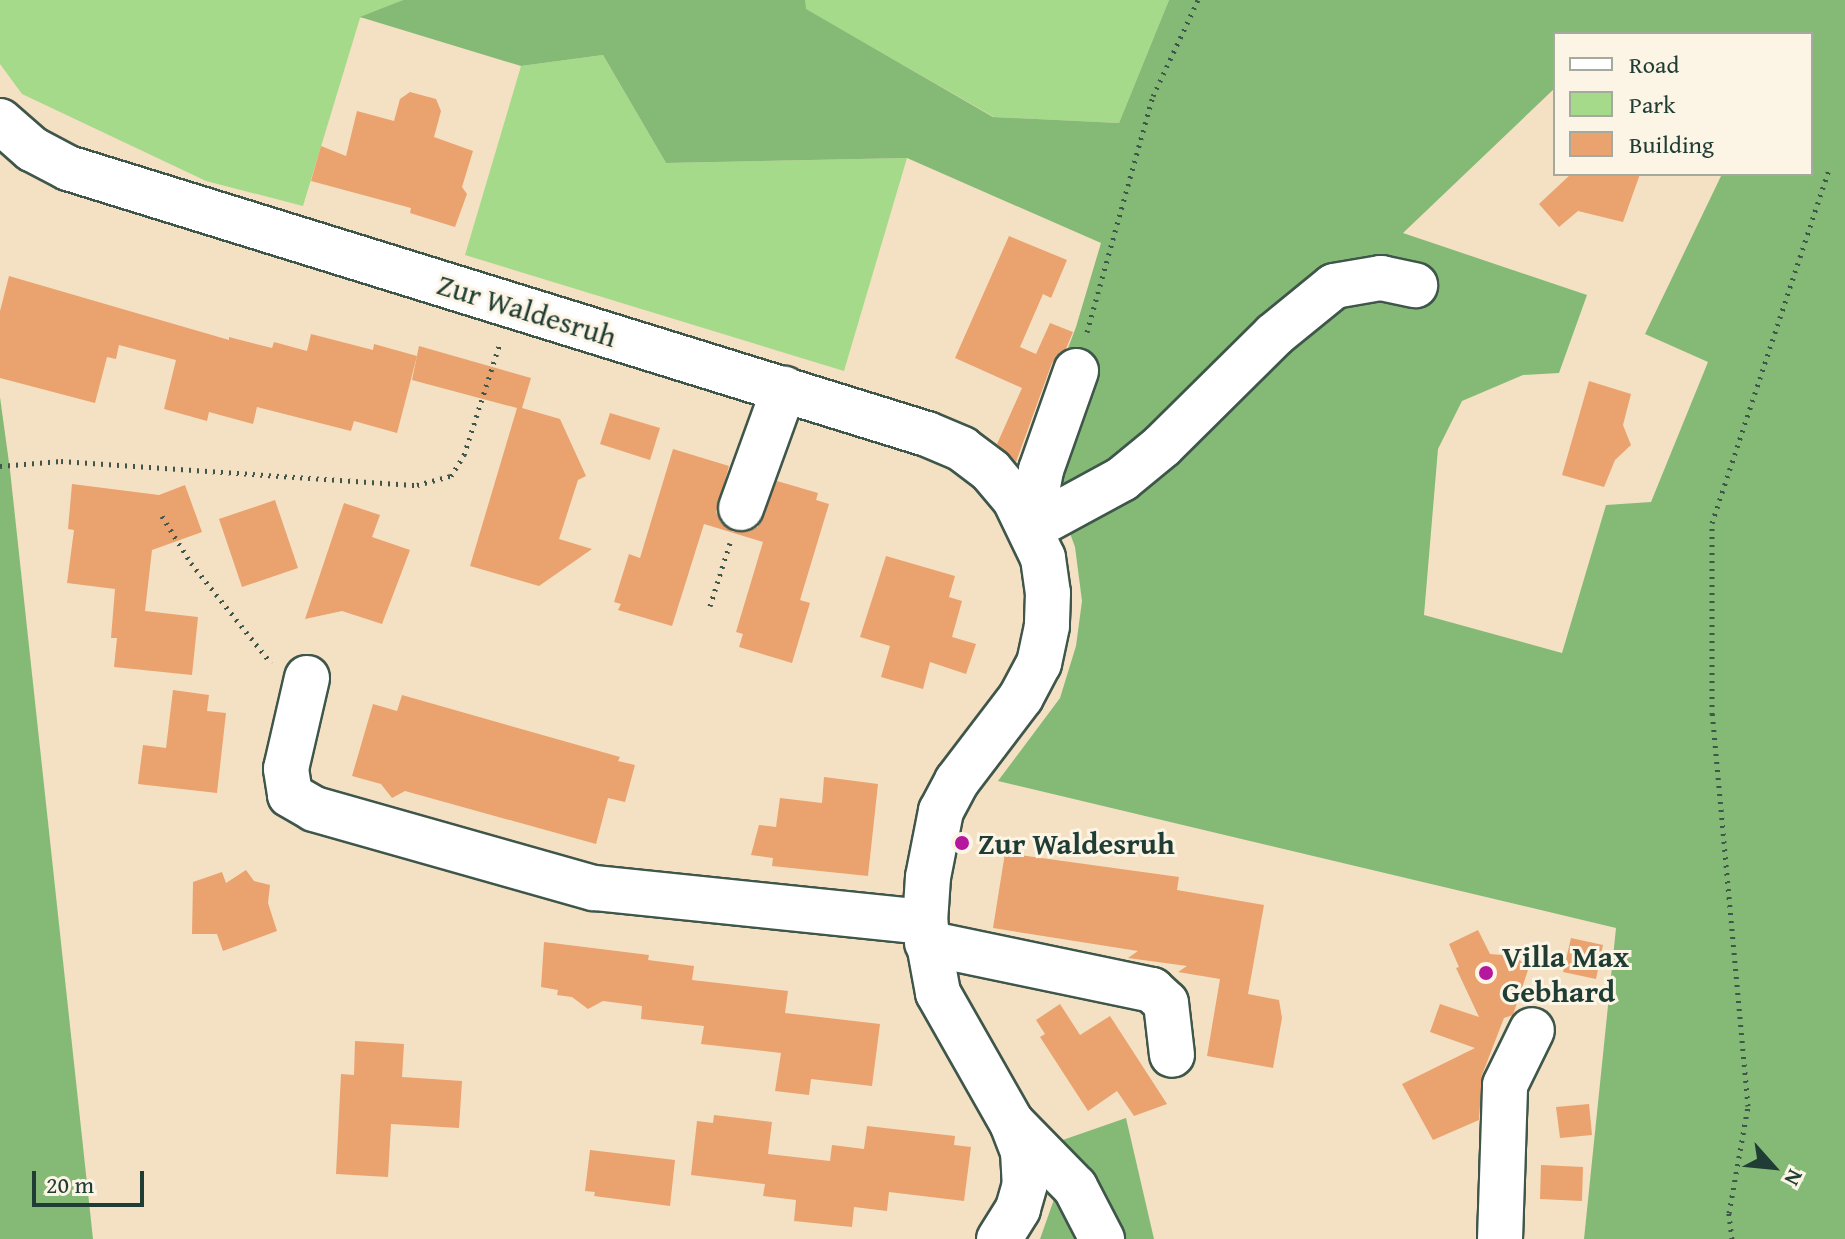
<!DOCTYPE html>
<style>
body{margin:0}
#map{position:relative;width:1845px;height:1239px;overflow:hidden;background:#f4e1c4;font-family:"Gentium Book Plus",serif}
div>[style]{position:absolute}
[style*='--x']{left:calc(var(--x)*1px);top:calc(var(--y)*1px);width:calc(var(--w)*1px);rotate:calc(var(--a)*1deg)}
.green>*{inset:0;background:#a5da8a}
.forest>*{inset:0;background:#84ba76}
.building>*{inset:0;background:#eaa26f}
.path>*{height:5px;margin-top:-2.5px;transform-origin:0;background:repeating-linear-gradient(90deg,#3f564a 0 2px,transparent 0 8px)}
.roads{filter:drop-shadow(2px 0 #3f564a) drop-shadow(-2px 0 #3f564a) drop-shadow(0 2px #3f564a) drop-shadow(0 -2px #3f564a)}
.minor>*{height:44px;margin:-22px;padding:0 22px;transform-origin:22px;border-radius:22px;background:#fff}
.dots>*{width:22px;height:22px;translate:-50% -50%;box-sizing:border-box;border:4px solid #fcf5e5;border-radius:50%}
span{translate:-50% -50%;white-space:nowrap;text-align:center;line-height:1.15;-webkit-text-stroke:6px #fcf5e5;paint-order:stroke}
.street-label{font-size:30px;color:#1f3d34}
.poi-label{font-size:30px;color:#1f3d34;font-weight:700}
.left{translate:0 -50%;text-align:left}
.legend{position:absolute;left:1553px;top:32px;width:260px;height:144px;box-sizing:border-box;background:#fcf5e5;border:2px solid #a4ab9e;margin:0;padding:10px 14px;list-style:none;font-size:24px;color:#1f3d34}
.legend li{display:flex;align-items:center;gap:16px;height:40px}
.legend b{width:40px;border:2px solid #a4ab9e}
.north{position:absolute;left:1733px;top:1127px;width:80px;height:80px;-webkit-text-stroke:6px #fcf5e5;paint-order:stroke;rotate:117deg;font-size:22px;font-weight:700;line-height:32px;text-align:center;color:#1f3d34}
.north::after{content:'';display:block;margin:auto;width:28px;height:36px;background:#1f3d34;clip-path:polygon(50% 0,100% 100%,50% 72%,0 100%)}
.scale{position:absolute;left:32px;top:1171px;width:112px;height:36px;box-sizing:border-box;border:4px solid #1f3d34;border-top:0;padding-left:10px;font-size:24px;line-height:28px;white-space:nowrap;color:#1f3d34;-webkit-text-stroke:6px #fcf5e5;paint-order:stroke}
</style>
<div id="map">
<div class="green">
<div style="clip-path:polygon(0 0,403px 0,360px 18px,303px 206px,206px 181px,22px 94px,0 64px)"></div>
<div style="clip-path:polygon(805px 0,1169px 0,1119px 123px,994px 117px,805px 9px)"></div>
<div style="clip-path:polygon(603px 55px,666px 163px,907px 158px,844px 371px,465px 255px,521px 66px)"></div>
</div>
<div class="forest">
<div style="clip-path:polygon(evenodd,403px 0,805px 0,806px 9px,993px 117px,1119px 123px,1169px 0,1845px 0,1845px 1239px,1584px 1239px,1616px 928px,998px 781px,1060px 698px,1076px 646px,1082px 601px,1075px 547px,1059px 503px,1022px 452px,1043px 414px,1076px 327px,1101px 243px,907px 158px,666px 163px,603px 55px,521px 66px,360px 17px,403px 0,1555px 34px,1811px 34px,1811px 174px,1722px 174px,1645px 334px,1708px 362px,1651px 502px,1606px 505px,1562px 653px,1424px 615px,1438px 449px,1462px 401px,1523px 375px,1559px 373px,1587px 295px,1403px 233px,1555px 88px,1555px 34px)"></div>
<div style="clip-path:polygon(0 397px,10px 470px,93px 1239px,0 1239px)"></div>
<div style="clip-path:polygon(1126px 1118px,1154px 1239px,1040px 1239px,1058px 1188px,1057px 1142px)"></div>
</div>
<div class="building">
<div style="clip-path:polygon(410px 92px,436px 99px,441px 111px,434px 137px,473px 151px,462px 187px,467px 194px,455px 227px,410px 213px,411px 208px,311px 181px,321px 146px,346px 156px,357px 111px,394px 121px,400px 99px)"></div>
<div style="clip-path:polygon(1571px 174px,1640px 174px,1623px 222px,1578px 211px,1559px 227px,1539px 204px)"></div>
<div style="clip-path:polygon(1009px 236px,1067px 260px,1051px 298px,1043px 294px,1020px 347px,1036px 354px,1050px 323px,1073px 332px,1066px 349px,1052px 363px,1016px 462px,997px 444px,1022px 388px,955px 358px)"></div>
<div style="clip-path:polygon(9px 276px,229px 340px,229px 337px,272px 348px,274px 342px,307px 351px,311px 334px,373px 350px,374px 344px,417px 356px,397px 433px,354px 421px,351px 431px,257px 407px,253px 424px,209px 412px,207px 421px,164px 409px,176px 360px,119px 345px,116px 359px,107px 357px,95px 403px,0 378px,0 311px)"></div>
<div style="clip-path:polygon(419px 346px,531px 378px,522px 408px,560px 419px,586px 476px,578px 480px,559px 539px,592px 549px,539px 586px,470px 566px,517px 408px,412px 380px)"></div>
<div style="clip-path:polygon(1589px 381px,1631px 394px,1623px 425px,1631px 445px,1615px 460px,1604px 487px,1562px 475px)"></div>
<div style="clip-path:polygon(610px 413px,660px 428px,650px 460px,600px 444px)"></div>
<div style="clip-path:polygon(673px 449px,729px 466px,716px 512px,721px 523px,733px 532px,746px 532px,758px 527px,777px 481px,818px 493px,816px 500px,829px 504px,800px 600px,810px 603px,792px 663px,739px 647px,743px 634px,736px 632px,763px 542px,704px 524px,672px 626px,618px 610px,621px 604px,614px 602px,629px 554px,640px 558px)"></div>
<div style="clip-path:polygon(72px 484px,159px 495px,185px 485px,202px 532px,152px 550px,145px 611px,198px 617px,192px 675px,114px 667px,117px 638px,111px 638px,115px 589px,67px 583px,74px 530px,68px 529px)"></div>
<div style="clip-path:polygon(275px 500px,298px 568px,242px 587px,219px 519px)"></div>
<div style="clip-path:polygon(344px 503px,380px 515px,372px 537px,410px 550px,382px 624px,342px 611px,305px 619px)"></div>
<div style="clip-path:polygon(886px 556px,955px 576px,949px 597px,962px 601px,952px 637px,976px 644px,966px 674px,930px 662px,923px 689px,881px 677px,890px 646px,860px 637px)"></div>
<div style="clip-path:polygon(173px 690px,209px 695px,207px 711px,226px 713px,217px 793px,138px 784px,143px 745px,166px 748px)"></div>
<div style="clip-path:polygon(402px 695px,620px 757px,618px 761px,635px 765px,625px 802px,608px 798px,596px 844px,405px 791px,392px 798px,381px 784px,352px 776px,373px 704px,397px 711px)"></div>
<div style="clip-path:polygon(824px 777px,878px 784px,868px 876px,772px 866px,773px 858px,751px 855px,759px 825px,776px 827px,780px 798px,822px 803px)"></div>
<div style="clip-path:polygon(1005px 853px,1179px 877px,1177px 890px,1264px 905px,1248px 994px,1279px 1000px,1282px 1018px,1273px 1068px,1207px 1056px,1220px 979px,1178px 972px,1187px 966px,1128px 958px,1138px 951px,993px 928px)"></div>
<div style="clip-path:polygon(246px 870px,254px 881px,270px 885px,268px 903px,277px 931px,223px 951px,217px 934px,192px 934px,193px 882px,222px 872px,226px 883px)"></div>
<div style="clip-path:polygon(1478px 930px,1490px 954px,1514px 956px,1529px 967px,1513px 1015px,1504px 1018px,1482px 1075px,1479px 1120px,1433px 1140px,1402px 1084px,1475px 1048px,1430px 1032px,1440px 1004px,1479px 1017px,1456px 968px,1459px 967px,1449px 944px)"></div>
<div style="clip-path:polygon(1571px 938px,1603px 945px,1596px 979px,1563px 972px)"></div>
<div style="clip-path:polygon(544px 942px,649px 955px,648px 960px,694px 966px,692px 980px,788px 991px,785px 1013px,880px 1024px,872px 1086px,811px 1079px,809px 1095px,775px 1091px,781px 1053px,701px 1044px,704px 1026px,641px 1019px,642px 1006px,603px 1001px,588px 1009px,572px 997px,557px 995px,558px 990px,541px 987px)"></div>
<div style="clip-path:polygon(1060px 1004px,1080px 1035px,1110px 1016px,1167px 1104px,1134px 1116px,1117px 1091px,1088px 1111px,1040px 1037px,1045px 1034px,1036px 1020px)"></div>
<div style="clip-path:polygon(355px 1041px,404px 1044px,402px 1077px,462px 1081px,459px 1128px,391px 1124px,388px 1177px,336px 1174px,341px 1074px,354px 1075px)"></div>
<div style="clip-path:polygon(1589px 1104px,1592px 1135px,1560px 1138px,1556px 1107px)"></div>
<div style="clip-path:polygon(714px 1115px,772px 1122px,768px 1154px,830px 1161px,832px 1145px,864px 1149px,867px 1126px,955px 1136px,954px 1145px,971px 1147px,964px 1201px,889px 1192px,887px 1211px,854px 1207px,852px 1227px,794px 1221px,796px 1200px,763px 1196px,765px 1184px,691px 1175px,697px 1121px,713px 1123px)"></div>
<div style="clip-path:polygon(590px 1150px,675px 1160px,670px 1206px,594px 1196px,595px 1192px,585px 1191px)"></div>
<div style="clip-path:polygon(1541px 1165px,1583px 1167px,1582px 1201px,1540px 1199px)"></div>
</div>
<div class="path">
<div style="--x:1087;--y:332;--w:245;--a:-74.4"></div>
<div style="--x:1153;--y:96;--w:106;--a:-64.9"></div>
<div style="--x:0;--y:466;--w:61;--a:-4.7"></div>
<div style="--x:61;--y:461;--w:357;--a:3.9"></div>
<div style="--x:417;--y:485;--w:35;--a:-15"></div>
<div style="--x:451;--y:476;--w:25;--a:-58"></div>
<div style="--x:464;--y:455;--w:118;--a:-72.2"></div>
<div style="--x:162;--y:516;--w:55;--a:58.3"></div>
<div style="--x:191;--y:563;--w:128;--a:51.3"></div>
<div style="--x:710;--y:606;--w:66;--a:-72.4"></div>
<div style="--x:1732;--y:1239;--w:26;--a:-97"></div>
<div style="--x:1729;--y:1213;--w:109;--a:-79.9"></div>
<div style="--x:1748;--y:1106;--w:394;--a:-95.2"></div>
<div style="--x:1712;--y:714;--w:191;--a:-90"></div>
<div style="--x:1712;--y:523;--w:372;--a:-71.7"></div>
</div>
<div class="roads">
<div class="minor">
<div style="--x:0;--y:121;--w:43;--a:41.2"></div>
<div style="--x:32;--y:149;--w:41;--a:27.8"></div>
<div style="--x:68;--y:168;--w:899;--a:17.21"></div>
<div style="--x:927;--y:434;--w:38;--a:23"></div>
<div style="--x:962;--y:449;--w:36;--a:37"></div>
<div style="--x:991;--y:471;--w:38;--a:50"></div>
<div style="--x:1015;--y:500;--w:64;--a:64.2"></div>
<div style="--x:1043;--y:558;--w:35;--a:82"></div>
<div style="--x:1048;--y:593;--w:33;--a:92"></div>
<div style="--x:1047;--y:626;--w:38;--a:102"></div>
<div style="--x:1039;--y:663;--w:38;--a:118"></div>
<div style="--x:1021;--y:697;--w:106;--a:127.3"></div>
<div style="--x:957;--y:781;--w:34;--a:118"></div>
<div style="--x:941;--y:811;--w:67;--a:101.1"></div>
<div style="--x:928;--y:877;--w:45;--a:93.8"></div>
<div style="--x:925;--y:922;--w:72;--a:79.6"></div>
<div style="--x:938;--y:993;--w:150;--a:60.4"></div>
<div style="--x:1012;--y:1123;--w:30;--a:69"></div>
<div style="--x:1023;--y:1151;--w:33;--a:87"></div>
<div style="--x:1025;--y:1184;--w:26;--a:106"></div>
<div style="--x:1018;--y:1209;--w:36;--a:122"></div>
<div style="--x:741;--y:508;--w:127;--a:-70.1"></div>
<div style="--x:1030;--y:529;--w:105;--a:-28.5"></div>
<div style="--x:1122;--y:479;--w:52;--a:-39.5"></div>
<div style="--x:1162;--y:446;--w:158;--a:-44.7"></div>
<div style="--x:1274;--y:335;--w:77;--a:-39.2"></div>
<div style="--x:1334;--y:286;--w:48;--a:-9.7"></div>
<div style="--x:1381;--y:278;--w:35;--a:12"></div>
<div style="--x:1030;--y:529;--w:60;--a:-79.4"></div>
<div style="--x:1041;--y:470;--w:105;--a:-70.5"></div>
<div style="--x:307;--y:678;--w:93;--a:103"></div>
<div style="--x:286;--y:769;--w:26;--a:81"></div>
<div style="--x:290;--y:795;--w:28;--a:30"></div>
<div style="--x:314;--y:809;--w:291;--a:15.8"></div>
<div style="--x:594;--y:888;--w:333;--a:5.9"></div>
<div style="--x:927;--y:943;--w:230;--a:11.8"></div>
<div style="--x:1152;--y:990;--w:19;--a:43"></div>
<div style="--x:1166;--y:1003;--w:52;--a:83.4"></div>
<div style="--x:1014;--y:1125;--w:87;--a:45.5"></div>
<div style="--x:1075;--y:1187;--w:59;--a:62.6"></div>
<div style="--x:1500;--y:1239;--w:154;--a:-88.1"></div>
<div style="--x:1505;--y:1085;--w:61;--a:-63.9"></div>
</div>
</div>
<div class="dots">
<div style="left:962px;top:843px;background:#b5179e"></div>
<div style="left:1486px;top:973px;background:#b5179e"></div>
</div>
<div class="street-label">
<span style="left:527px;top:310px;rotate:17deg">Zur Waldesruh</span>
</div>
<div class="poi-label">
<span class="left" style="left:978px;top:843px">Zur Waldesruh</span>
<span class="left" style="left:1502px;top:973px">Villa Max<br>Gebhard</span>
</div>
<ul class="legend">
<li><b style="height:10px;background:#fff"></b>Road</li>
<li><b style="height:22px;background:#a5da8a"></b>Park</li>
<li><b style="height:22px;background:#eaa26f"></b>Building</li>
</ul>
<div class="north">N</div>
<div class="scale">20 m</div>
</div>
